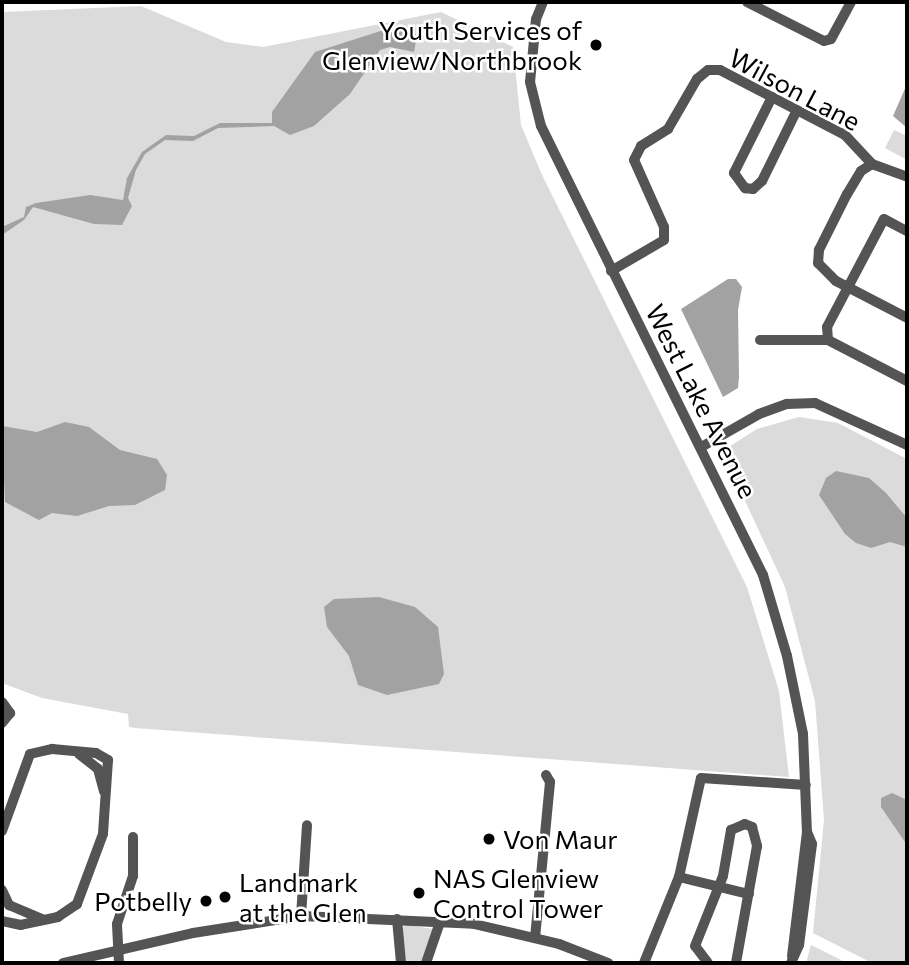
<!DOCTYPE html>
<style>
body{margin:0}
#map{position:relative;width:909px;height:965px;overflow:hidden;background:#fff;font-family:Commissioner,sans-serif}
div>[style]{position:absolute}
[style*='--x']{left:calc(var(--x)*1px);top:calc(var(--y)*1px);width:calc(var(--w)*1px);rotate:calc(var(--a)*1deg)}
.green>*{inset:0;background:#dbdbdb}
.water>*{inset:0;background:#a2a2a2}
.minor>*{height:10px;margin:-5px;padding:0 5px;transform-origin:5px;border-radius:5px;background:#545454}
.dots>*{width:19px;height:19px;translate:-50% -50%;box-sizing:border-box;border:4px solid #fff;border-radius:50%}
span{translate:-50% -50%;white-space:nowrap;text-align:center;line-height:1.15;-webkit-text-stroke:5px #fff;paint-order:stroke}
.poi-label{font-size:26px;color:#000}
.right{translate:-100% -50%;text-align:right}
.left{translate:0 -50%;text-align:left}
.street-label{font-size:26px;color:#000}
.frame{position:absolute;inset:0;border:4px solid #000;pointer-events:none}
</style>
<div id="map">
<div class="green">
<div style="clip-path:polygon(141px 6px,226px 42px,263px 47px,441px 12px,513px 47px,521px 125px,542px 175px,747px 587px,779px 691px,789px 777px,135px 728px,129px 727px,128px 714px,42px 698px,2px 683px,2px 12px)"></div>
<div style="clip-path:polygon(894px 130px,907px 136px,907px 160px,885px 148px)"></div>
<div style="clip-path:polygon(799px 417px,838px 423px,907px 459px,907px 963px,872px 963px,813px 933px,824px 820px,815px 701px,785px 587px,722px 451px,757px 429px)"></div>
<div style="clip-path:polygon(405px 925px,434px 929px,425px 963px,405px 963px,401px 930px)"></div>
<div style="clip-path:polygon(811px 945px,847px 963px,806px 963px)"></div>
</div>
<div class="water">
<div style="clip-path:polygon(393px 27px,417px 35px,414px 52px,390px 47px,380px 50px,350px 94px,314px 126px,290px 135px,274px 126px,218px 128px,193px 141px,165px 140px,145px 154px,136px 170px,128px 198px,132px 206px,122px 225px,94px 224px,33px 207px,24px 220px,2px 235px,2px 227px,24px 217px,26px 207px,36px 203px,90px 195px,123px 200px,127px 178px,142px 152px,166px 135px,194px 136px,220px 123px,272px 123px,272px 112px,315px 52px)"></div>
<div style="clip-path:polygon(907px 84px,907px 128px,893px 116px)"></div>
<div style="clip-path:polygon(728px 279px,736px 279px,742px 287px,738px 310px,739px 377px,738px 388px,723px 397px,681px 309px)"></div>
<div style="clip-path:polygon(65px 422px,89px 427px,120px 450px,157px 459px,167px 475px,165px 490px,135px 505px,109px 506px,77px 516px,52px 513px,39px 520px,5px 502px,2px 426px,37px 432px)"></div>
<div style="clip-path:polygon(836px 471px,869px 478px,886px 493px,907px 518px,907px 547px,890px 542px,871px 548px,856px 543px,845px 534px,819px 495px,826px 478px)"></div>
<div style="clip-path:polygon(379px 597px,415px 607px,438px 627px,444px 674px,439px 684px,387px 695px,358px 685px,349px 656px,327px 627px,324px 607px,334px 599px)"></div>
<div style="clip-path:polygon(892px 793px,907px 800px,907px 845px,881px 807px,881px 798px)"></div>
</div>
<div class="minor">
<div style="--x:543;--y:2;--w:18;--a:112"></div>
<div style="--x:536;--y:19;--w:63;--a:95.4"></div>
<div style="--x:530;--y:82;--w:45;--a:76"></div>
<div style="--x:541;--y:126;--w:501;--a:63.69"></div>
<div style="--x:763;--y:575;--w:84;--a:73.5"></div>
<div style="--x:787;--y:656;--w:80;--a:78.4"></div>
<div style="--x:803;--y:734;--w:98;--a:87.7"></div>
<div style="--x:807;--y:832;--w:13;--a:67"></div>
<div style="--x:812;--y:844;--w:102;--a:97.3"></div>
<div style="--x:799;--y:945;--w:20;--a:114"></div>
<div style="--x:747;--y:2;--w:86;--a:26.9"></div>
<div style="--x:824;--y:41;--w:7;--a:-16"></div>
<div style="--x:831;--y:39;--w:42;--a:-61.6"></div>
<div style="--x:772;--y:97;--w:85;--a:116.6"></div>
<div style="--x:734;--y:173;--w:19;--a:54"></div>
<div style="--x:745;--y:188;--w:8;--a:7"></div>
<div style="--x:753;--y:189;--w:12;--a:-42"></div>
<div style="--x:762;--y:181;--w:79;--a:-63.8"></div>
<div style="--x:872;--y:164;--w:13;--a:148"></div>
<div style="--x:861;--y:171;--w:27;--a:121"></div>
<div style="--x:847;--y:194;--w:63;--a:116.6"></div>
<div style="--x:819;--y:250;--w:13;--a:94"></div>
<div style="--x:818;--y:263;--w:25;--a:45"></div>
<div style="--x:836;--y:281;--w:80;--a:27.5"></div>
<div style="--x:872;--y:164;--w:37;--a:20"></div>
<div style="--x:611;--y:271;--w:61;--a:-30.3"></div>
<div style="--x:664;--y:240;--w:13;--a:-90"></div>
<div style="--x:664;--y:227;--w:73;--a:-114.1"></div>
<div style="--x:634;--y:160;--w:16;--a:-63"></div>
<div style="--x:641;--y:146;--w:32;--a:-32"></div>
<div style="--x:668;--y:129;--w:58;--a:-59.9"></div>
<div style="--x:697;--y:79;--w:14;--a:-39"></div>
<div style="--x:708;--y:70;--w:12;--a:0"></div>
<div style="--x:720;--y:70;--w:141;--a:27.5"></div>
<div style="--x:845;--y:135;--w:40;--a:47"></div>
<div style="--x:760;--y:340;--w:68;--a:0"></div>
<div style="--x:828;--y:340;--w:89;--a:27.4"></div>
<div style="--x:828;--y:340;--w:13;--a:-94"></div>
<div style="--x:827;--y:327;--w:122;--a:-62.2"></div>
<div style="--x:884;--y:219;--w:26;--a:28"></div>
<div style="--x:703;--y:446;--w:64;--a:-29.7"></div>
<div style="--x:759;--y:414;--w:30;--a:-20"></div>
<div style="--x:787;--y:404;--w:28;--a:-2"></div>
<div style="--x:815;--y:403;--w:101;--a:24.5"></div>
<div style="--x:2;--y:702;--w:14;--a:54"></div>
<div style="--x:10;--y:713;--w:13;--a:129"></div>
<div style="--x:79;--y:754;--w:24;--a:38"></div>
<div style="--x:98;--y:769;--w:23;--a:75"></div>
<div style="--x:2;--y:831;--w:82;--a:-70"></div>
<div style="--x:30;--y:754;--w:23;--a:-13"></div>
<div style="--x:52;--y:749;--w:44;--a:5.2"></div>
<div style="--x:96;--y:753;--w:14;--a:30"></div>
<div style="--x:108;--y:760;--w:74;--a:93.9"></div>
<div style="--x:103;--y:834;--w:75;--a:110.4"></div>
<div style="--x:77;--y:904;--w:23;--a:146"></div>
<div style="--x:58;--y:917;--w:38;--a:168"></div>
<div style="--x:21;--y:925;--w:19;--a:-168"></div>
<div style="--x:679;--y:877;--w:72;--a:13.7"></div>
<div style="--x:2;--y:890;--w:17;--a:65"></div>
<div style="--x:9;--y:905;--w:36;--a:23"></div>
<div style="--x:301;--y:916;--w:91;--a:-86.2"></div>
<div style="--x:397;--y:919;--w:44;--a:84.8"></div>
<div style="--x:535;--y:938;--w:157;--a:-84.5"></div>
<div style="--x:550;--y:782;--w:8;--a:-120"></div>
<div style="--x:792;--y:956;--w:125;--a:-83.1"></div>
<div style="--x:63;--y:963;--w:133;--a:-13"></div>
<div style="--x:193;--y:933;--w:109;--a:-8.9"></div>
<div style="--x:301;--y:916;--w:173;--a:2.6"></div>
<div style="--x:474;--y:924;--w:87;--a:13.2"></div>
<div style="--x:559;--y:944;--w:53;--a:21.2"></div>
<div style="--x:119;--y:963;--w:39;--a:-93"></div>
<div style="--x:117;--y:924;--w:51;--a:-71.6"></div>
<div style="--x:133;--y:876;--w:39;--a:-90"></div>
<div style="--x:426;--y:963;--w:43;--a:-71.1"></div>
<div style="--x:644;--y:963;--w:93;--a:-67.9"></div>
<div style="--x:679;--y:877;--w:101;--a:-77.5"></div>
<div style="--x:701;--y:778;--w:105;--a:3.8"></div>
<div style="--x:708;--y:963;--w:21;--a:-127"></div>
<div style="--x:695;--y:946;--w:75;--a:-68.2"></div>
<div style="--x:723;--y:876;--w:47;--a:-80.1"></div>
<div style="--x:731;--y:830;--w:15;--a:-23"></div>
<div style="--x:745;--y:824;--w:8;--a:23"></div>
<div style="--x:752;--y:827;--w:20;--a:75"></div>
<div style="--x:757;--y:846;--w:119;--a:100.2"></div>
</div>
<div class="dots">
<div style="left:596px;top:45px;background:#000"></div>
<div style="left:489px;top:839px;background:#000"></div>
<div style="left:419px;top:893px;background:#000"></div>
<div style="left:225px;top:897px;background:#000"></div>
<div style="left:206px;top:901px;background:#000"></div>
</div>
<div class="poi-label">
<span class="right" style="left:582px;top:45px">Youth Services of<br>Glenview/Northbrook</span>
<span class="left" style="left:503px;top:839px">Von Maur</span>
<span class="left" style="left:433px;top:893px">NAS Glenview<br>Control Tower</span>
<span class="left" style="left:239px;top:897px">Landmark<br>at the Glen</span>
<span class="right" style="left:192px;top:901px">Potbelly</span>
</div>
<div class="street-label">
<span style="left:795px;top:89px;rotate:28deg">Wilson Lane</span>
<span style="left:702px;top:401px;rotate:63deg">West Lake Avenue</span>
</div>
<div class="frame"></div>
</div>
